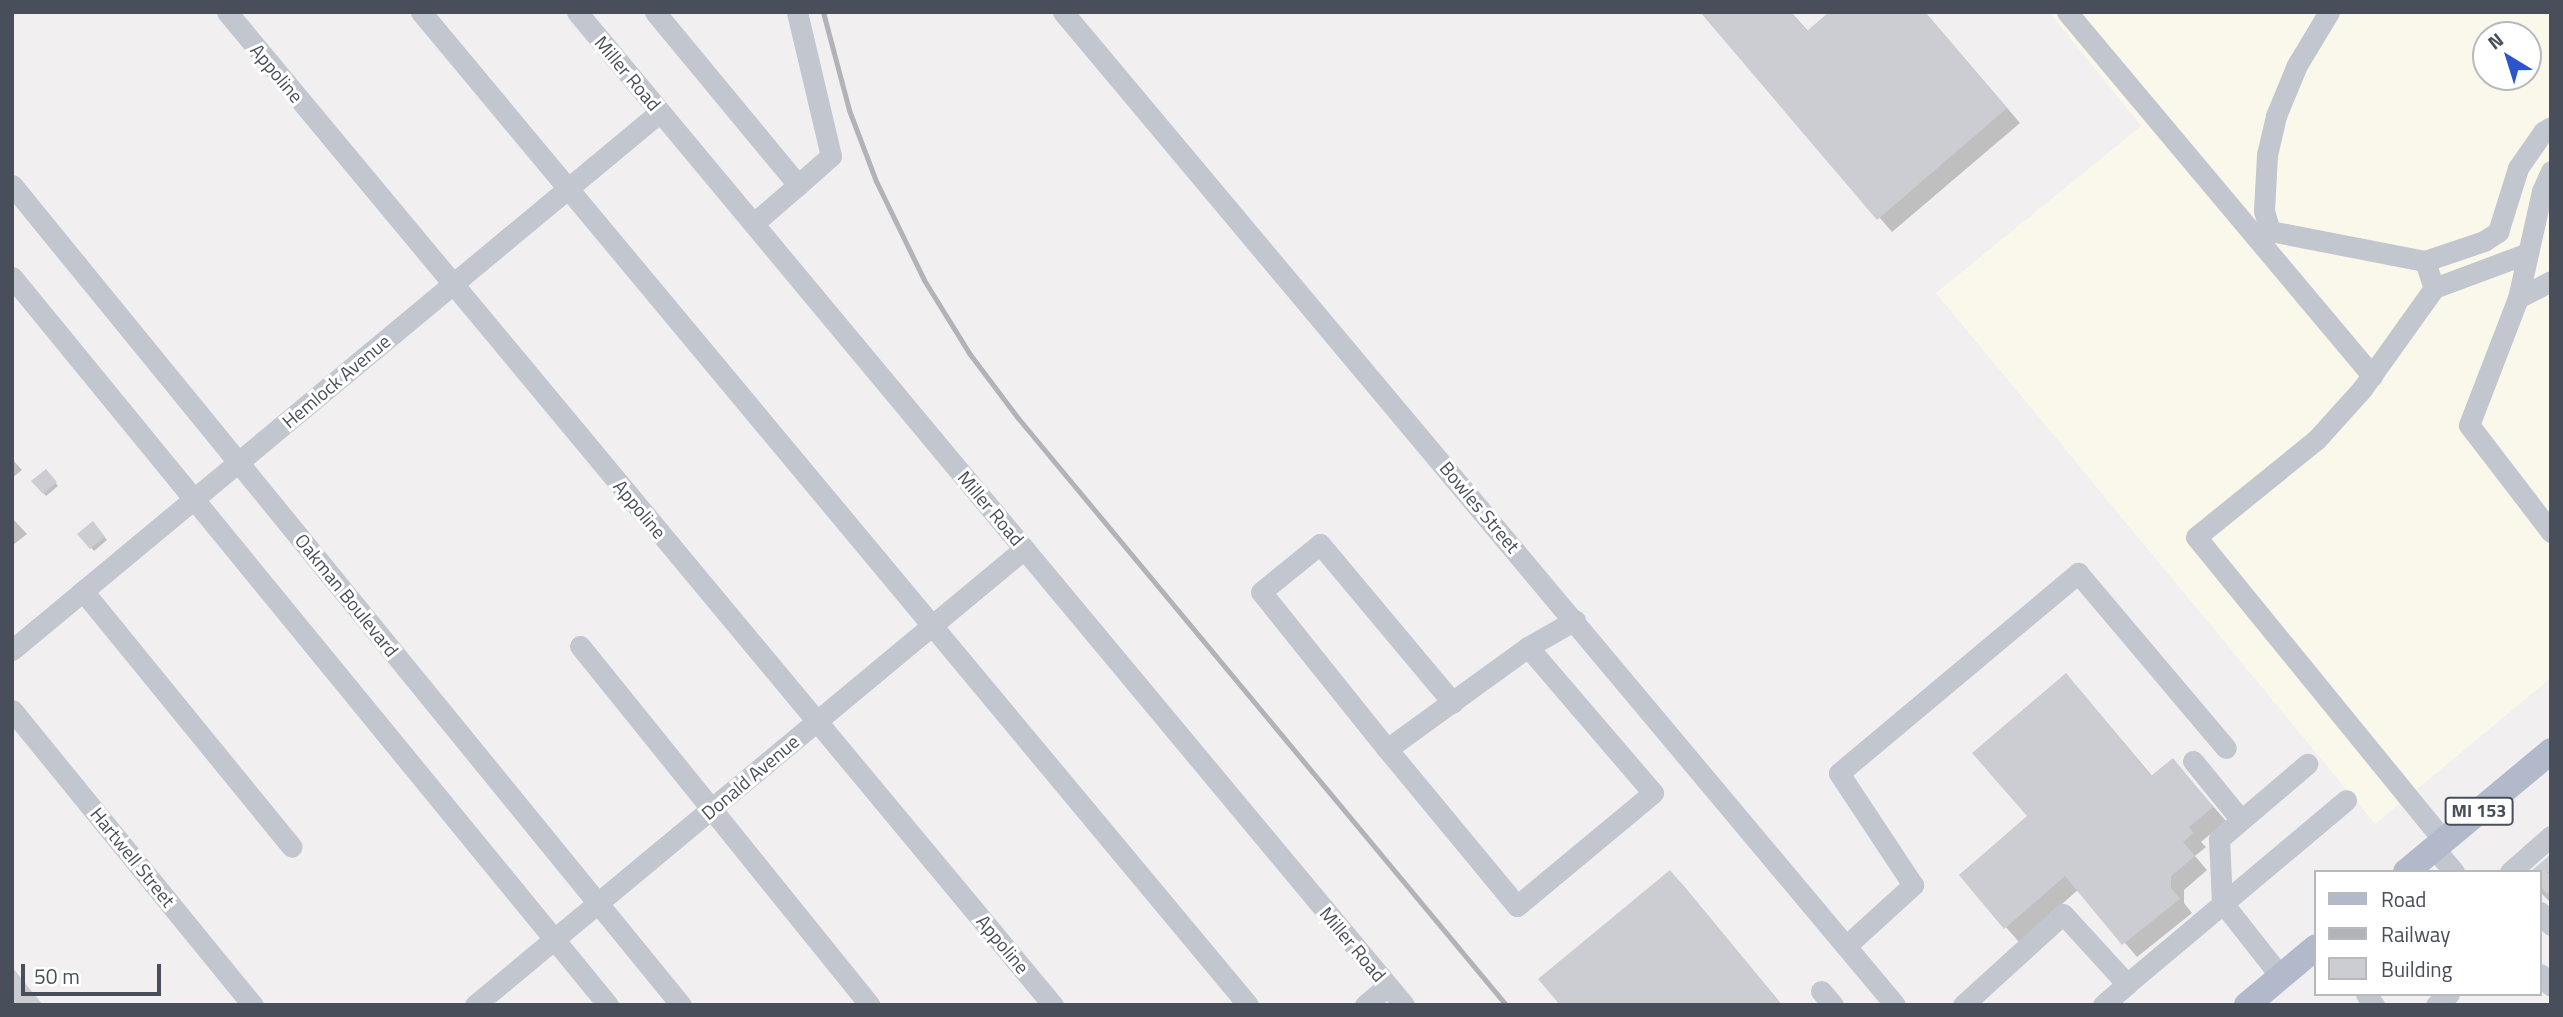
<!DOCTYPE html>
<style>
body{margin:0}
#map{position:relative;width:2563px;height:1017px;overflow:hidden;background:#f1efef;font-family:"Titillium Web",sans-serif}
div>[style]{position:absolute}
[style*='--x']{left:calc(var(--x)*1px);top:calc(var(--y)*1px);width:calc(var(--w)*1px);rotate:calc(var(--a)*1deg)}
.commercial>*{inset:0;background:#faf8ea}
.shadow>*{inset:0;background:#0003}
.building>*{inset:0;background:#cccdd3}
.minor-tunnel>*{height:21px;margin-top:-10.5px;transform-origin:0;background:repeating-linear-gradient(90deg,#cfcfd1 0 21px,transparent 0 31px)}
.minor>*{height:21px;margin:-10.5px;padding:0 10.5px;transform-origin:10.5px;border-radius:10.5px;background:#c1c6cf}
.major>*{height:26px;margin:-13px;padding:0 13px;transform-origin:13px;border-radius:13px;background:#b1b9cb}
.rail>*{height:5px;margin:-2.5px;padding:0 2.5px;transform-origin:2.5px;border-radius:2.5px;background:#b2b3b8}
span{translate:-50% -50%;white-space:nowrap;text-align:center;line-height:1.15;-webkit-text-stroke:6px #fff;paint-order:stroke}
.shield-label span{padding:2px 5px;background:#fff;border:2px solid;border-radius:5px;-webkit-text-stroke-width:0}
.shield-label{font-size:18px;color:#494f5a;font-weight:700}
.street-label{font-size:19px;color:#494f5a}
.frame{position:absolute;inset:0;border:14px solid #494f5a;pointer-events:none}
.legend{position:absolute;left:2314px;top:870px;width:228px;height:126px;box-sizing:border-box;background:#fff;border:2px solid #b6b9bd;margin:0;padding:9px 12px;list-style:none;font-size:21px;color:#494f5a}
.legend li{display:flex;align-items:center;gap:14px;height:35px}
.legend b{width:35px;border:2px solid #b6b9bd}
.north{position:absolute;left:2472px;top:21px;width:70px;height:70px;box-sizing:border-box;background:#fff;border:2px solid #b6b9bd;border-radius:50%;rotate:322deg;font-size:19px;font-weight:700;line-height:28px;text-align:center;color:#494f5a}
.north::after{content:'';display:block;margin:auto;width:24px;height:32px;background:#2c54ce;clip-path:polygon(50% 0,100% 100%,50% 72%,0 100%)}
.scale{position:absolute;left:21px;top:964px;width:140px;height:32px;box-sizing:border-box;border:4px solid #494f5a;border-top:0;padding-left:9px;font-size:21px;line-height:24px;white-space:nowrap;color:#494f5a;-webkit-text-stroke:5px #fff;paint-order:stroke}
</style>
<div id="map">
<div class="commercial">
<div style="clip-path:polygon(evenodd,2049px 12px,2551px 12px,2551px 678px,2375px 824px,1936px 293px,2141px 126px,2049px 12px,2486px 35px,2528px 35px,2528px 77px,2486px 77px,2486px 35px)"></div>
</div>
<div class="shadow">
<div style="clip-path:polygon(1703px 12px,1791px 12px,1809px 32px,1832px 12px,1925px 12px,2020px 123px,1892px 232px)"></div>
<div style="clip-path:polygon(12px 459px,22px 470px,12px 478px)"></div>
<div style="clip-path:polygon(46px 471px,58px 486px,46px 496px,34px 481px)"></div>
<div style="clip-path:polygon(12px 518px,27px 534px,13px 545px,12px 544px)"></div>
<div style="clip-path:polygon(93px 523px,107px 540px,94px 551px,80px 534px)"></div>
<div style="clip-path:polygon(2079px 689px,2153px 777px,2173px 760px,2226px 821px,2201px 842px,2206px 847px,2195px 856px,2207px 870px,2184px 890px,2184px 903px,2192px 913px,2137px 957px,2079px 889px,2019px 942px,1961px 876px,2029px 816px)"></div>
<div style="clip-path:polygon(2551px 856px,2551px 903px,2540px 892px,2540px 872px)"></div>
<div style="clip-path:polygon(1670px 872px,1683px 885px,1782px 1005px,1562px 1005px)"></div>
</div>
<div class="building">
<div style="clip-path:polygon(1700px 12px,1791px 12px,1807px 31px,1829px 12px,1925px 12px,2007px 108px,1877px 220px)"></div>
<div style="clip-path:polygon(46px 469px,57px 482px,43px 494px,31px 481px)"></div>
<div style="clip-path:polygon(93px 521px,105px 537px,90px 549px,77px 534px)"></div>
<div style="clip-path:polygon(2066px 673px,2151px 776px,2173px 758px,2213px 807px,2189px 827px,2193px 833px,2183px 842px,2195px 856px,2171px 876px,2171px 888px,2180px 899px,2122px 945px,2065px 876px,2004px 929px,1959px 875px,2027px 816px,1972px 753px)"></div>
<div style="clip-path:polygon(2551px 854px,2551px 872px,2530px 872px)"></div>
<div style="clip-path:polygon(1670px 870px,1782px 1005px,1560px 1005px,1538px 979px)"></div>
<div style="clip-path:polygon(12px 967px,43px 1005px,12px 1005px)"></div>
</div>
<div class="minor-tunnel">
<div style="--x:2540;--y:885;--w:14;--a:-39"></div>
</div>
<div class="minor">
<div style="--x:227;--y:12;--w:1292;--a:50.25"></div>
<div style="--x:421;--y:12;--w:1292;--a:50.21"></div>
<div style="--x:577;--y:12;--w:1292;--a:50.21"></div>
<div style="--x:655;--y:12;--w:224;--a:50.4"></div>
<div style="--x:798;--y:185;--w:44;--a:-41.3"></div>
<div style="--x:831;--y:156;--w:148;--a:-103.3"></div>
<div style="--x:1063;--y:12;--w:1295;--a:50.04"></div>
<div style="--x:2067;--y:12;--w:475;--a:50"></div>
<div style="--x:2329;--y:12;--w:62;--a:121.1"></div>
<div style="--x:2297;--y:65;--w:55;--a:112.4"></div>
<div style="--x:2276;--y:116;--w:40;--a:103"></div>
<div style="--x:2267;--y:155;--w:56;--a:93.1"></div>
<div style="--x:2264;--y:211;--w:21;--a:73"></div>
<div style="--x:2270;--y:231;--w:158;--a:11"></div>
<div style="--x:2425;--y:261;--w:28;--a:72"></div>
<div style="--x:2551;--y:171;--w:22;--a:114"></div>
<div style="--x:2542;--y:191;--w:110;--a:102.6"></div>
<div style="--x:2518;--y:298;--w:136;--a:111.1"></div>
<div style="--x:2469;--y:425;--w:135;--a:52.5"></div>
<div style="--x:12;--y:185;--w:1058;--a:50.79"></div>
<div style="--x:754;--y:223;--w:58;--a:-40.8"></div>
<div style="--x:2425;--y:261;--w:62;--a:-18.7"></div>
<div style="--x:2484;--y:241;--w:17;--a:-33"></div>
<div style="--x:2498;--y:232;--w:67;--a:-72.6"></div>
<div style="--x:2518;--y:168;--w:44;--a:-55.2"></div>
<div style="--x:2543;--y:132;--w:9;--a:-32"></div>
<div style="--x:12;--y:277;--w:941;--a:50.69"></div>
<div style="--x:2518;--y:298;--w:37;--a:-27"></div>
<div style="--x:83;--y:591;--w:330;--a:50.8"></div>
<div style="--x:580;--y:646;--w:461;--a:51.1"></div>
<div style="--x:1528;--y:647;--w:192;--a:49.4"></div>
<div style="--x:1653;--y:793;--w:177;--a:140.3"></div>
<div style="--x:1517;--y:906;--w:204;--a:-129.6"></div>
<div style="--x:1387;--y:749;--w:174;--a:-35.9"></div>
<div style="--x:1528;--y:647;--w:54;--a:-29.9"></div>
<div style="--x:12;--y:650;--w:842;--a:-39.7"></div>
<div style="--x:12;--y:710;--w:381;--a:50.8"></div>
<div style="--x:1387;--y:749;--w:201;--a:-128.7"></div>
<div style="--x:1261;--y:592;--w:76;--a:-39.1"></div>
<div style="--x:1320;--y:544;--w:207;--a:50.1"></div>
<div style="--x:2193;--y:761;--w:76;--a:50.9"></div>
<div style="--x:2444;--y:841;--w:392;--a:-129.2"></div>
<div style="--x:2196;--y:537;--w:156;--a:-39"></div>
<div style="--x:2317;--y:439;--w:67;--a:-48"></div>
<div style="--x:2362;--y:389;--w:124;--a:-54.5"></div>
<div style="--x:2434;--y:288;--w:100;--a:-20.4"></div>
<div style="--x:2434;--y:848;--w:31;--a:50"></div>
<div style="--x:2510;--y:872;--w:55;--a:-41.3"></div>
<div style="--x:2540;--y:912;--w:17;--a:50"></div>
<div style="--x:1846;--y:946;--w:91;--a:-42.3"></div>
<div style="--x:1913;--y:885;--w:134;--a:-123.5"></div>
<div style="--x:1839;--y:773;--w:312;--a:-39.9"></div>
<div style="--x:2078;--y:573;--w:229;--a:49.8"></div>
<div style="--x:2540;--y:974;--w:16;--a:47"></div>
<div style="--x:2281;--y:977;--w:95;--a:-128.2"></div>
<div style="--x:2222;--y:902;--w:63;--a:-92.7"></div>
<div style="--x:2219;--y:839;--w:116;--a:-40.4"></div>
<div style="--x:1821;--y:991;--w:18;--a:49"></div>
<div style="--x:2366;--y:994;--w:14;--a:54"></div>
<div style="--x:475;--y:1005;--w:714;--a:-39.71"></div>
<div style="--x:1365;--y:1005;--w:30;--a:-40"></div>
<div style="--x:1963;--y:1005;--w:135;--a:-42.3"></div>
<div style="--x:2063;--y:914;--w:95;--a:47.6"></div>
<div style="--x:2127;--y:984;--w:286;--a:-40"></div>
<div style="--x:2103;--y:1005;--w:32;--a:-41"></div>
<div style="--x:2436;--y:1005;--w:17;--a:-40"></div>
</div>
<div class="major">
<div style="--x:2406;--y:872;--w:189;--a:-39.8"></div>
<div style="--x:2247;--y:1005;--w:90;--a:-40"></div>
</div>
<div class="rail">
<div style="--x:823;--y:12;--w:101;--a:75.1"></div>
<div style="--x:849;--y:110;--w:76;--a:69.2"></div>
<div style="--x:876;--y:181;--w:110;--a:64.1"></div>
<div style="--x:924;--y:280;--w:86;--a:58.3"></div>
<div style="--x:969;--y:353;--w:81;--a:53"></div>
<div style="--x:1018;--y:418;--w:763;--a:50.26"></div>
</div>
<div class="shield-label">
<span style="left:2479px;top:811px">MI 153</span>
</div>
<div class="street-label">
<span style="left:277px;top:73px;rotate:50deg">Appoline</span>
<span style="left:628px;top:73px;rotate:50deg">Miller Road</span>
<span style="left:336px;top:381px;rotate:-40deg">Hemlock Avenue</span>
<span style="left:1480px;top:507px;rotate:50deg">Bowles Street</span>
<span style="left:991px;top:508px;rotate:50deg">Miller Road</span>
<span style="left:640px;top:509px;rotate:50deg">Appoline</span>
<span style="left:347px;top:595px;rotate:51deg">Oakman Boulevard</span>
<span style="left:750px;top:777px;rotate:-40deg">Donald Avenue</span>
<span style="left:133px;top:857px;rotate:51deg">Hartwell Street</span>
<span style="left:1003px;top:944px;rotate:50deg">Appoline</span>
<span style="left:1353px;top:944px;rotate:50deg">Miller Road</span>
</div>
<div class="frame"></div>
<ul class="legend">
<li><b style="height:9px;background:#b1b9cb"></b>Road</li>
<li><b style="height:9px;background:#b2b3b8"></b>Railway</li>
<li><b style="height:19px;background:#cccdd3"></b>Building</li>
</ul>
<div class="north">N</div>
<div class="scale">50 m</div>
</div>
